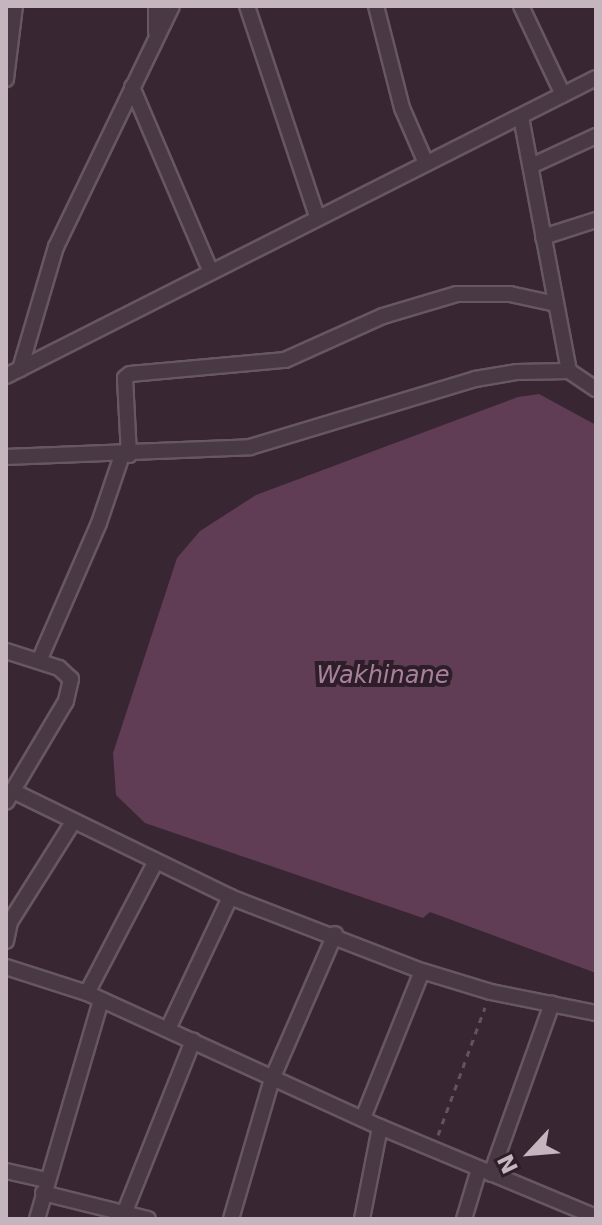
<!DOCTYPE html>
<style>
body{margin:0}
#map{position:relative;width:602px;height:1225px;overflow:hidden;background:#392633;font-family:"DejaVu Sans",sans-serif}
div>[style]{position:absolute}
[style*='--x']{left:calc(var(--x)*1px);top:calc(var(--y)*1px);width:calc(var(--w)*1px);rotate:calc(var(--a)*1deg)}
.water>*{inset:0;background:#603d55}
.path>*{height:3px;margin-top:-1.5px;transform-origin:0;background:repeating-linear-gradient(90deg,#625363 0 6px,transparent 0 12px)}
.roads{filter:drop-shadow(2px 0 #675762) drop-shadow(-2px 0 #675762) drop-shadow(0 2px #675762) drop-shadow(0 -2px #675762)}
.minor>*{height:14px;margin:-7px;padding:0 7px;transform-origin:7px;border-radius:7px;background:#493944}
span{translate:-50% -50%;white-space:nowrap;text-align:center;line-height:1.15;-webkit-text-stroke:8px #2e1e29;paint-order:stroke}
.water-label{font-size:24px;color:#a9809c;font-style:italic}
.frame{position:absolute;inset:0;border:8px solid #c5b5bf;pointer-events:none}
.north{position:absolute;left:490px;top:1113px;width:80px;height:80px;-webkit-text-stroke:6px #2e1e29;paint-order:stroke;rotate:244deg;font-size:22px;font-weight:700;line-height:32px;text-align:center;color:#c5b5bf}
.north::after{content:'';display:block;margin:auto;width:28px;height:36px;background:#c5b5bf;clip-path:polygon(50% 0,100% 100%,50% 72%,0 100%)}
</style>
<div id="map">
<div class="water">
<div style="clip-path:polygon(539px 394px,596px 425px,596px 973px,430px 912px,423px 918px,145px 823px,116px 795px,113px 753px,177px 558px,200px 531px,256px 495px,518px 397px)"></div>
</div>
<div class="path">
<div style="--x:438;--y:1135;--w:136;--a:-69.8"></div>
</div>
<div class="roads">
<div class="minor">
<div style="--x:156;--y:6;--w:26;--a:90"></div>
<div style="--x:247;--y:6;--w:221;--a:71.6"></div>
<div style="--x:376;--y:6;--w:105;--a:75.7"></div>
<div style="--x:402;--y:108;--w:58;--a:66.5"></div>
<div style="--x:521;--y:6;--w:98;--a:64.7"></div>
<div style="--x:6;--y:79;--w:74;--a:-83"></div>
<div style="--x:132;--y:87;--w:199;--a:66.9"></div>
<div style="--x:521;--y:117;--w:258;--a:79.3"></div>
<div style="--x:531;--y:166;--w:72;--a:-24.8"></div>
<div style="--x:543;--y:237;--w:56;--a:-17.8"></div>
<div style="--x:20;--y:369;--w:127;--a:-73.6"></div>
<div style="--x:56;--y:247;--w:267;--a:-64.3"></div>
<div style="--x:6;--y:376;--w:661;--a:-26.8"></div>
<div style="--x:129;--y:455;--w:77;--a:-93"></div>
<div style="--x:125;--y:378;--w:6;--a:-39"></div>
<div style="--x:130;--y:374;--w:156;--a:-5.2"></div>
<div style="--x:285;--y:360;--w:107;--a:-24.2"></div>
<div style="--x:383;--y:316;--w:77;--a:-16.6"></div>
<div style="--x:457;--y:294;--w:53;--a:0"></div>
<div style="--x:510;--y:294;--w:47;--a:12.3"></div>
<div style="--x:6;--y:457;--w:244;--a:-2.3"></div>
<div style="--x:250;--y:447;--w:235;--a:-16.8"></div>
<div style="--x:475;--y:379;--w:43;--a:-9.5"></div>
<div style="--x:517;--y:372;--w:52;--a:-1.1"></div>
<div style="--x:569;--y:371;--w:32;--a:34"></div>
<div style="--x:6;--y:651;--w:56;--a:17.8"></div>
<div style="--x:59;--y:668;--w:16;--a:43"></div>
<div style="--x:71;--y:679;--w:23;--a:103"></div>
<div style="--x:66;--y:701;--w:117;--a:120.7"></div>
<div style="--x:39;--y:661;--w:150;--a:-66.5"></div>
<div style="--x:99;--y:523;--w:72;--a:-71.3"></div>
<div style="--x:13;--y:791;--w:242;--a:26"></div>
<div style="--x:230;--y:897;--w:206;--a:21.1"></div>
<div style="--x:422;--y:971;--w:72;--a:16.9"></div>
<div style="--x:491;--y:992;--w:107;--a:11.3"></div>
<div style="--x:6;--y:941;--w:19;--a:-78"></div>
<div style="--x:10;--y:922;--w:118;--a:-57.8"></div>
<div style="--x:6;--y:967;--w:85;--a:17.8"></div>
<div style="--x:87;--y:993;--w:322;--a:24.6"></div>
<div style="--x:380;--y:1127;--w:234;--a:22.6"></div>
<div style="--x:87;--y:993;--w:147;--a:-62.4"></div>
<div style="--x:168;--y:1029;--w:146;--a:-64.8"></div>
<div style="--x:363;--y:1118;--w:158;--a:-68.1"></div>
<div style="--x:6;--y:1171;--w:41;--a:12.7"></div>
<div style="--x:491;--y:1174;--w:181;--a:-70.3"></div>
<div style="--x:43;--y:1193;--w:108;--a:13.9"></div>
<div style="--x:37;--y:1219;--w:228;--a:-73.7"></div>
<div style="--x:122;--y:1219;--w:192;--a:-68.3"></div>
<div style="--x:231;--y:1219;--w:146;--a:-73.7"></div>
<div style="--x:272;--y:1079;--w:158;--a:-66.5"></div>
<div style="--x:362;--y:1219;--w:94;--a:-78.9"></div>
<div style="--x:464;--y:1219;--w:52;--a:-73.3"></div>
</div>
</div>
<div class="water-label">
<span style="left:383px;top:676px">Wakhinane</span>
</div>
<div class="frame"></div>
<div class="north">N</div>
</div>
